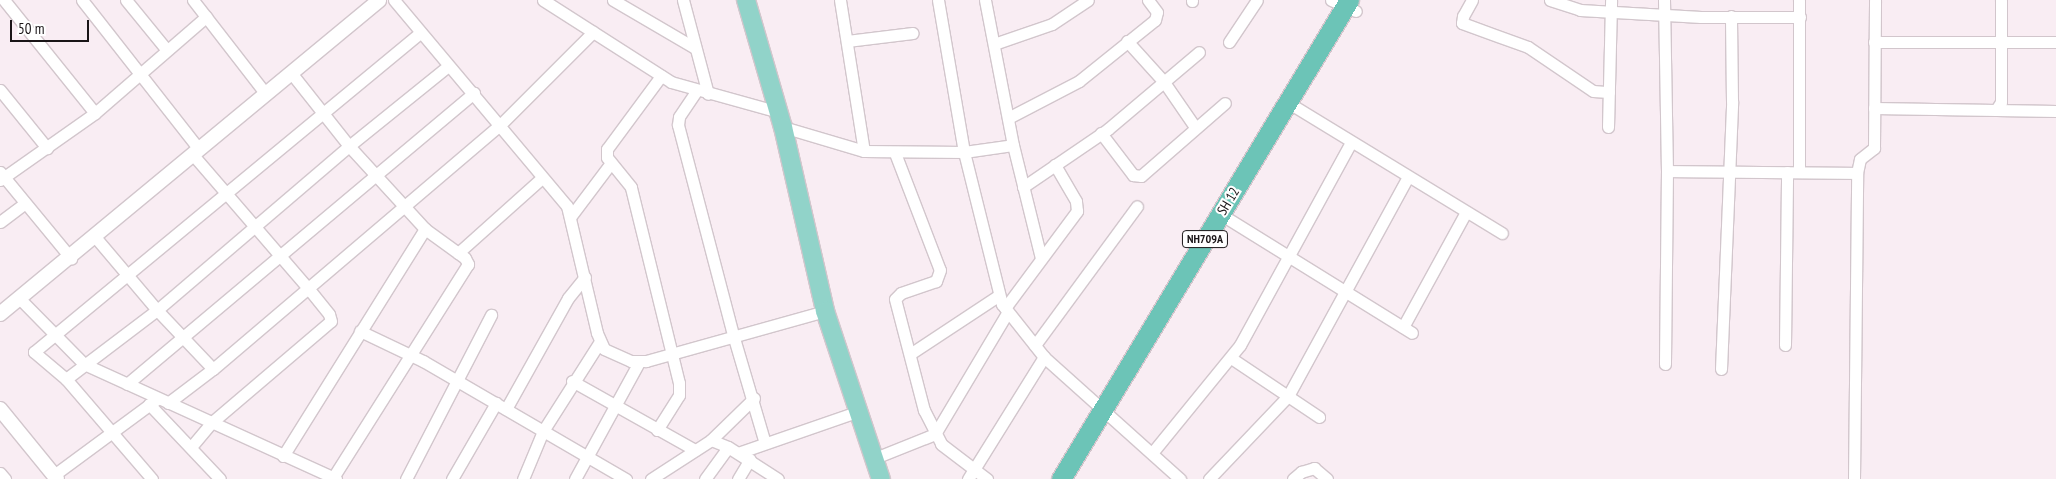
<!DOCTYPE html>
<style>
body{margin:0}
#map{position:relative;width:2056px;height:479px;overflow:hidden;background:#f9edf3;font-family:"PT Sans Narrow",sans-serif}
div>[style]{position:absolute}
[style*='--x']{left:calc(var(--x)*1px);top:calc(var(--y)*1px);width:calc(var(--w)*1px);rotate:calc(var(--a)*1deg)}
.roads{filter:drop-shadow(1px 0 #d2c6cc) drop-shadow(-1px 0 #d2c6cc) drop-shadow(0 1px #d2c6cc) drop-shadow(0 -1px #d2c6cc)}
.minor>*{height:11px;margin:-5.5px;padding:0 5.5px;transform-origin:5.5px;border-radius:5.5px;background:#fff}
.tertiary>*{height:14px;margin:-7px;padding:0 7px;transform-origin:7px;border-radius:7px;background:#fff}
.primary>*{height:18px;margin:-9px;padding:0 9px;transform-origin:9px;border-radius:9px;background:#91d3c9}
.trunk>*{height:19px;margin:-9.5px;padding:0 9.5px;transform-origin:9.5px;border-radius:9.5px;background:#6cc4b7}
span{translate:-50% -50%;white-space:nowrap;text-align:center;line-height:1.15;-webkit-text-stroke:4px #fff;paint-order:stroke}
.shield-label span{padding:1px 4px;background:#fff;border:1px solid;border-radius:4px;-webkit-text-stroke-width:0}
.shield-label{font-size:12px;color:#1a1517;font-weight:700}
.street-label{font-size:14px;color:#1a1517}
.scale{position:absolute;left:10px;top:20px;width:79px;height:22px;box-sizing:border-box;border:2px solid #1a1517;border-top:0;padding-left:6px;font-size:15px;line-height:18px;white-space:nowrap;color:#1a1517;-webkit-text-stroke:4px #fff;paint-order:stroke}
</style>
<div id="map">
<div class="roads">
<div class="minor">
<div style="--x:4;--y:0;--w:145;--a:51.2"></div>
<div style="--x:82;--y:0;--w:188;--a:51.9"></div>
<div style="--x:126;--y:0;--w:63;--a:50.8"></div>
<div style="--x:193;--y:0;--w:119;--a:52.2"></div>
<div style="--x:394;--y:0;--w:269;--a:50"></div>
<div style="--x:567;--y:206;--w:130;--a:76.7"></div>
<div style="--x:597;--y:333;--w:17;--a:66"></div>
<div style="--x:604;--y:349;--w:30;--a:24"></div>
<div style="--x:631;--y:361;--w:15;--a:0"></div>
<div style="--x:646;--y:361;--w:186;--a:-15.6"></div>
<div style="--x:543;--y:0;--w:152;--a:32.6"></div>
<div style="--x:671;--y:82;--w:112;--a:15.5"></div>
<div style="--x:613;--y:0;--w:95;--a:30.3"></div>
<div style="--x:683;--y:0;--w:97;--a:75.1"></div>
<div style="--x:840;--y:0;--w:153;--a:81"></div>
<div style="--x:938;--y:0;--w:154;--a:80.3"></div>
<div style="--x:964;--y:152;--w:157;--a:76"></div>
<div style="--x:1002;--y:304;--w:68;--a:51.6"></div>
<div style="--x:1044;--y:357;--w:183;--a:41.9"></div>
<div style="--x:985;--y:0;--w:148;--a:79.1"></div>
<div style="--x:1013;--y:145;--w:116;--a:76.1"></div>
<div style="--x:1331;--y:0;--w:27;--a:24"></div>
<div style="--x:1472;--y:0;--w:18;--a:119"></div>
<div style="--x:1463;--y:16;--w:7;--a:98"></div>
<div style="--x:1462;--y:23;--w:70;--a:20"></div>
<div style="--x:1528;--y:47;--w:78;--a:34.1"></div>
<div style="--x:1593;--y:91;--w:16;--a:4"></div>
<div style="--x:1550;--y:0;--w:32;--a:18"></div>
<div style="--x:1580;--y:10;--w:121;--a:3.3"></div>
<div style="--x:1701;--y:17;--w:99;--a:0"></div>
<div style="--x:1664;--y:0;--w:171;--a:89"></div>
<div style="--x:1667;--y:171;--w:193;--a:90.6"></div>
<div style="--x:1192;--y:1;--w:1;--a:-90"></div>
<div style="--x:847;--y:41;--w:66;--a:-6.9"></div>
<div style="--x:1127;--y:41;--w:55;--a:47.9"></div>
<div style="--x:1164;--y:82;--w:55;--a:55.4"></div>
<div style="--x:1229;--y:42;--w:50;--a:-56.3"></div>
<div style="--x:1874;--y:42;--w:182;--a:0"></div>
<div style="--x:994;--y:44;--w:61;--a:-19"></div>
<div style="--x:1052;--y:24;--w:43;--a:-33.7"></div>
<div style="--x:292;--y:74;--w:92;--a:51.6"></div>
<div style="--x:349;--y:146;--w:113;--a:47.5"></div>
<div style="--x:0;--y:90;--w:75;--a:51"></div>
<div style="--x:697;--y:90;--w:32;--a:124"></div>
<div style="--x:679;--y:117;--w:8;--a:97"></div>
<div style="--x:678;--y:125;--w:220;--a:75.3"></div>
<div style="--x:734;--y:338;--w:109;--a:73.6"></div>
<div style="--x:1297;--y:108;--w:240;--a:31.4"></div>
<div style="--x:1874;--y:108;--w:122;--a:0.9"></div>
<div style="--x:1996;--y:110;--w:9;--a:-58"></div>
<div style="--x:2001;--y:102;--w:102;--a:-90"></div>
<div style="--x:1996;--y:110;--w:60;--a:1"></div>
<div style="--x:1008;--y:118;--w:80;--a:-27.5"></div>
<div style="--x:1079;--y:81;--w:97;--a:-38.8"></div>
<div style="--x:1155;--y:20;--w:8;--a:-76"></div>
<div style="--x:1157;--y:12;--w:15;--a:-127"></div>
<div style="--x:783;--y:127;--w:84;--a:16.5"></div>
<div style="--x:864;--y:151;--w:100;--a:0.6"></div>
<div style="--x:964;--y:152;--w:49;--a:-8.1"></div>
<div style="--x:1608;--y:127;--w:127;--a:-88.6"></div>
<div style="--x:1101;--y:133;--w:53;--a:52.7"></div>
<div style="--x:1133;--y:175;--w:8;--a:7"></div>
<div style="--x:1141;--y:176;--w:111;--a:-41"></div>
<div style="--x:895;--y:153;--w:125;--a:69"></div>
<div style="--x:940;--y:270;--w:12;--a:110"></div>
<div style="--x:936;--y:281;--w:37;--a:161"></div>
<div style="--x:901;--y:293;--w:8;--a:135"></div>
<div style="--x:895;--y:299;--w:115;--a:75.4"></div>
<div style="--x:924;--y:410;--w:38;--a:63"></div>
<div style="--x:941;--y:444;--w:58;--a:37.3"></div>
<div style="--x:1667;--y:171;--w:190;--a:0.6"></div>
<div style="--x:0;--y:172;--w:112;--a:50.5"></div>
<div style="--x:1799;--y:172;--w:172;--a:-90"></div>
<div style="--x:0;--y:180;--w:116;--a:-35.2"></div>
<div style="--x:95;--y:113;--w:147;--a:-40.9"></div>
<div style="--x:1023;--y:187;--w:103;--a:-34.3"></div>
<div style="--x:1108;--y:129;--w:119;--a:-40.2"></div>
<div style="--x:571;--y:216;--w:66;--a:-53"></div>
<div style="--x:1230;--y:220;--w:214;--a:31.8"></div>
<div style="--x:0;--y:222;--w:31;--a:-37"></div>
<div style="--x:96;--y:238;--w:94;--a:49.7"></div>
<div style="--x:157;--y:310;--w:81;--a:46.5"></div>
<div style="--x:458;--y:253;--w:113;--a:-41.8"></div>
<div style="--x:20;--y:299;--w:91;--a:45.4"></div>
<div style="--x:84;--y:364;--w:277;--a:24.5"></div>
<div style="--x:1005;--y:308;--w:121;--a:-53.4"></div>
<div style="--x:1077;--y:211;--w:10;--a:-96"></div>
<div style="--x:1076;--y:201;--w:42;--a:-120.3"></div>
<div style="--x:1403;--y:327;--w:131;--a:-61.3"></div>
<div style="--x:360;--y:331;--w:70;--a:25.5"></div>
<div style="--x:423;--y:361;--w:235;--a:30.2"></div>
<div style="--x:1035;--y:345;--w:172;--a:-53.7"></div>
<div style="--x:1785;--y:345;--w:173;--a:-89.3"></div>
<div style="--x:910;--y:354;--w:105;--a:-33.4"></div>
<div style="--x:1231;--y:358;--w:106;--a:33.8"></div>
<div style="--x:1721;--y:369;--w:268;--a:-87.6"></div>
<div style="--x:1732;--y:101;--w:85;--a:-90.7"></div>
<div style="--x:66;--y:379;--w:114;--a:-37.2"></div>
<div style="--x:157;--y:310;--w:253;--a:-40.5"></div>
<div style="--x:349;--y:146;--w:127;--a:-38.9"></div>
<div style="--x:572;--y:381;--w:141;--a:29.3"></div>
<div style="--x:127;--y:384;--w:453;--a:-40"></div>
<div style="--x:168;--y:403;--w:56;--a:-37.1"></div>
<div style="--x:213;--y:369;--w:375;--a:-40.4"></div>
<div style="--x:499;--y:126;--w:133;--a:-45"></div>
<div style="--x:149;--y:404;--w:103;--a:46.6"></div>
<div style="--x:506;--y:409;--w:127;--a:-60.8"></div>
<div style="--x:568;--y:298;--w:27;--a:-51"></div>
<div style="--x:657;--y:430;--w:41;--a:-57.8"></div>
<div style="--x:679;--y:395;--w:12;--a:-90"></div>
<div style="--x:679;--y:383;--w:202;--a:-103.8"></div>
<div style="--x:631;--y:187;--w:38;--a:-129"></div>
<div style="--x:607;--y:157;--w:8;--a:-90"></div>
<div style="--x:607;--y:149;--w:91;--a:-53.5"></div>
<div style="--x:711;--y:440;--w:60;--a:-44.3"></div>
<div style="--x:191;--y:447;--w:31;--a:-50"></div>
<div style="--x:211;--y:423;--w:157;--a:-40.4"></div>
<div style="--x:331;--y:321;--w:7;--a:-106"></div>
<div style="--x:329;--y:314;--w:35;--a:-129"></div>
<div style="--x:307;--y:287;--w:176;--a:-130.8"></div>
<div style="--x:738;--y:453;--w:128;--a:-19.1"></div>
<div style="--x:1152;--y:453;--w:139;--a:-50.8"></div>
<div style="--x:1240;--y:345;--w:231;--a:-61.3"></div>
<div style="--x:283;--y:456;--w:268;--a:-58"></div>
<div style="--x:425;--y:229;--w:49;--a:35.9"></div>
<div style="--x:465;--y:258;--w:7;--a:63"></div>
<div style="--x:468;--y:264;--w:254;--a:122.3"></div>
<div style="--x:875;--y:458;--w:65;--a:-21.8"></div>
<div style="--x:935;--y:434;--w:141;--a:-59.2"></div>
<div style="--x:0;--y:473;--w:8;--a:50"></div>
<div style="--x:54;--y:475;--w:128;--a:-36.4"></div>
<div style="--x:152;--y:479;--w:132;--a:-130.7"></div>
<div style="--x:66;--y:379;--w:42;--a:-139.8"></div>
<div style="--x:34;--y:352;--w:501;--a:-39.57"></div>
<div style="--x:406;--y:479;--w:185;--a:-62.6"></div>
<div style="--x:452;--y:479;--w:88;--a:-59.9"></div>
<div style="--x:523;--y:479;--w:52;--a:-67.4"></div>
<div style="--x:543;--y:431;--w:104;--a:-57.5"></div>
<div style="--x:575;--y:479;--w:133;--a:-61.3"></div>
<div style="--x:651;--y:479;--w:72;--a:-33"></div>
<div style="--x:711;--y:440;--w:18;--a:22"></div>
<div style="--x:705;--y:479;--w:39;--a:-54"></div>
<div style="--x:728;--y:447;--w:59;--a:32.6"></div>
<div style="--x:738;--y:479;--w:23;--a:-59"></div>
<div style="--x:968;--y:479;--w:144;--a:-58.1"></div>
<div style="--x:1209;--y:479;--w:115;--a:-46.4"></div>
<div style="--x:1288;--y:396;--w:250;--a:-61.3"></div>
<div style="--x:1293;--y:479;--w:11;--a:-41"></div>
<div style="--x:1301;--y:472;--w:14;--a:-17"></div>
<div style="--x:1314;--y:468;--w:17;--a:40"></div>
<div style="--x:1854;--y:479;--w:306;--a:-89.4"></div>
<div style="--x:1857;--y:173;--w:14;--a:-78"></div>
<div style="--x:1860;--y:159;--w:18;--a:-38"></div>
<div style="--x:1874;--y:148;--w:148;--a:-89.6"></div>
</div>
<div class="tertiary">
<div style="--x:0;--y:314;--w:492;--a:-39.6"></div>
<div style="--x:0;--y:409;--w:90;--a:50.8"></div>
</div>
<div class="primary">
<div style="--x:746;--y:0;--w:132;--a:73.8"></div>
<div style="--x:783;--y:127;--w:189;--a:77.1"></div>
<div style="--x:825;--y:311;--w:177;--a:71.6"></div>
</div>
<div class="trunk">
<div style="--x:1061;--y:479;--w:559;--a:-58.98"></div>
</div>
</div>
<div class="shield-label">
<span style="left:1205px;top:239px">NH709A</span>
</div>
<div class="street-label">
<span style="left:1228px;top:201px;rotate:-59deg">SH 12</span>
</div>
<div class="scale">50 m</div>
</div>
